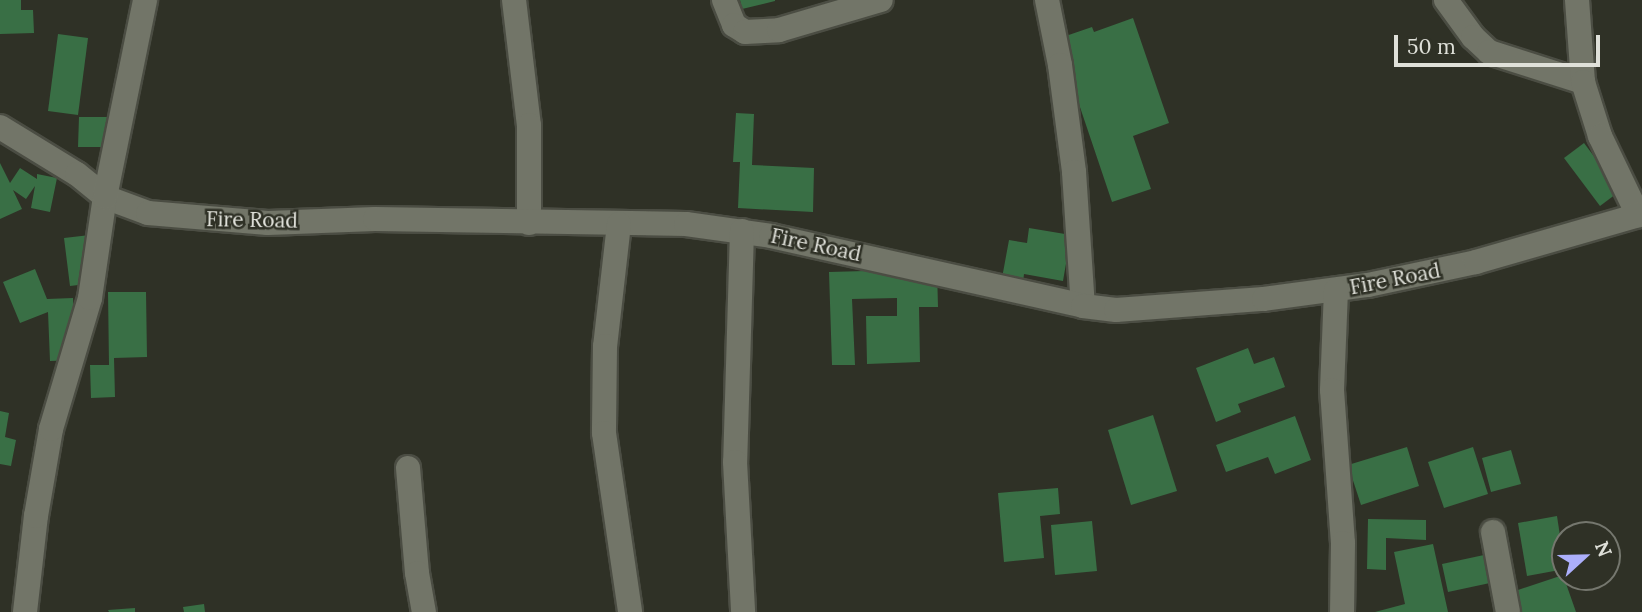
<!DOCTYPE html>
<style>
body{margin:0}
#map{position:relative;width:1642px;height:612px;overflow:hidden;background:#2f3126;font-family:Lora,serif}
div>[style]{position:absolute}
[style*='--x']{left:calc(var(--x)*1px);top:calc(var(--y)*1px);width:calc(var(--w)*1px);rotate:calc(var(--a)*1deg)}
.building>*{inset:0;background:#396f45}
.roads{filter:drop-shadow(2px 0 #4b4d43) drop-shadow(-2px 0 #4b4d43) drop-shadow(0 2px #4b4d43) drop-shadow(0 -2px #4b4d43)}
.street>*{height:24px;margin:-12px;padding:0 12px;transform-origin:12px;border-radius:12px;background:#727568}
span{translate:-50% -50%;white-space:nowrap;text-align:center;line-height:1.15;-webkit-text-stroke:5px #2f3126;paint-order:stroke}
.street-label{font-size:21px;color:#dfe0d9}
.north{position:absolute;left:1551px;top:521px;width:70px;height:70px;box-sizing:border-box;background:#2f3126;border:2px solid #75776e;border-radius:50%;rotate:68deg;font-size:19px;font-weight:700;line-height:28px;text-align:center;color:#dfe0d9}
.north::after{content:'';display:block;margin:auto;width:24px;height:32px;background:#acaffb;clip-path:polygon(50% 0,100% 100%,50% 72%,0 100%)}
.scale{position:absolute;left:1394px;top:35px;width:206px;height:32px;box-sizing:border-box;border:4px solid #dfe0d9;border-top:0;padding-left:9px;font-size:21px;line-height:24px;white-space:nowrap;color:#dfe0d9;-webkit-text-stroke:5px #2f3126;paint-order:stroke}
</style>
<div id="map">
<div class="building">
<div style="clip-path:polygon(0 0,21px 0,21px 10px,33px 10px,34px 33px,0 34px)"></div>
<div style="clip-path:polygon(740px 0,775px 0,775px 1px,742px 9px)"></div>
<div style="clip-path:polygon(1133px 18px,1169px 123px,1133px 136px,1151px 189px,1112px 202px,1057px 39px,1092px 27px,1094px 32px)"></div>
<div style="clip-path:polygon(58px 34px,88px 38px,78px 115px,48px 111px)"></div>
<div style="clip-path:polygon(736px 113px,754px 114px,752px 165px,814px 168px,813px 212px,738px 208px,740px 162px,733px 162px)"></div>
<div style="clip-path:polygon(79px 117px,113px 117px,112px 147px,78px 147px)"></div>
<div style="clip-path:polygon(1584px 143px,1620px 191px,1600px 206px,1564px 158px)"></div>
<div style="clip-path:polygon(0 163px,10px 183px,20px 168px,37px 179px,37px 174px,57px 178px,50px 212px,31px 208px,35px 186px,26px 199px,13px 190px,22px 209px,0 219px)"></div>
<div style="clip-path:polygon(1029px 228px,1071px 235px,1063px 281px,1024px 274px,1023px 282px,1002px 278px,1009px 240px,1027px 243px)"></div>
<div style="clip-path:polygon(90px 235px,95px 283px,70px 286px,64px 238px)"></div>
<div style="clip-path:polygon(35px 269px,47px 299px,73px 298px,76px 360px,50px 361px,48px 312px,20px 323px,3px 282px)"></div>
<div style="clip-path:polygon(937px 269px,938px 307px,919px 307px,920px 362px,867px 364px,866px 316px,897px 316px,897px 298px,852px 299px,855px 365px,832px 365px,829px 272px)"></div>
<div style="clip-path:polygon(108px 292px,146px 292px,147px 357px,114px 358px,115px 397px,91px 398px,90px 365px,109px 365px)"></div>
<div style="clip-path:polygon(1248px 348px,1254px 364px,1274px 357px,1285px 387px,1238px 404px,1241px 412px,1216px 422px,1196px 368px)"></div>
<div style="clip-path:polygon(0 411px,9px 413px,5px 437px,16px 440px,11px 466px,0 464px)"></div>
<div style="clip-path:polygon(1153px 415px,1177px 491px,1131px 505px,1108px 430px)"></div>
<div style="clip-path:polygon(1295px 416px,1311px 460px,1275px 474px,1268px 457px,1226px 472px,1216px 445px)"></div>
<div style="clip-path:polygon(1407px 447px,1419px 486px,1361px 505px,1348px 465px)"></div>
<div style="clip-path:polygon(1473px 447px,1488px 494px,1444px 508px,1428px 462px)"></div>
<div style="clip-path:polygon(1511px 450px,1521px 484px,1491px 492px,1482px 458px)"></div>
<div style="clip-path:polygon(1058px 488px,1060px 514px,1040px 516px,1044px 558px,1004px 562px,998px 493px)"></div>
<div style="clip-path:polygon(1557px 516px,1565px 569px,1527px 576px,1518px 523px)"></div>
<div style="clip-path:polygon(1368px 519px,1426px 520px,1426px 540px,1386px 538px,1386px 570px,1367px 569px)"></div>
<div style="clip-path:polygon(1092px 521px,1097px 571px,1055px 575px,1051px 525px)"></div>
<div style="clip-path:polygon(1433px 544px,1448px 612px,1375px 612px,1405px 604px,1394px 552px)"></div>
<div style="clip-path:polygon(1484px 555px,1490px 583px,1448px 592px,1442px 564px)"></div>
<div style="clip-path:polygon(1563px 575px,1576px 612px,1522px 612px,1515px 591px)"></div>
<div style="clip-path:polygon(204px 604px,205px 612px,184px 612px,183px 607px)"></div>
<div style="clip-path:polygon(135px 608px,135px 612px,109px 612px,108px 610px)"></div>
</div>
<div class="roads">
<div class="street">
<div style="--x:514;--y:0;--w:126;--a:83.2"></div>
<div style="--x:529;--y:125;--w:98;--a:90"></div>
<div style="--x:724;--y:0;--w:27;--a:68"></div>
<div style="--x:734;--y:25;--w:13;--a:32"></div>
<div style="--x:745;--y:32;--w:34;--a:-3"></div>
<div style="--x:779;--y:30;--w:106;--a:-16.4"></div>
<div style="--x:1047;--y:0;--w:66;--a:78.7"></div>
<div style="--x:1060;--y:65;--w:108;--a:82.5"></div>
<div style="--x:1074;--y:172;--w:134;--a:86.2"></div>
<div style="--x:1446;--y:0;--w:46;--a:53.9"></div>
<div style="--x:1473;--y:37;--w:22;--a:43"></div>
<div style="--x:1489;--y:52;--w:99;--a:17.7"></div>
<div style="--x:1577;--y:0;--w:82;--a:85.8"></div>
<div style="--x:1583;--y:82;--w:57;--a:72.5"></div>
<div style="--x:1600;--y:136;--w:88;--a:64.3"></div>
<div style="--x:0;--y:127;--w:90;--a:31.4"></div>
<div style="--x:77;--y:174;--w:36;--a:39"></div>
<div style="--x:105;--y:197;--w:46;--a:20.4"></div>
<div style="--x:148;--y:213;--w:120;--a:4.8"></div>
<div style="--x:268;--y:223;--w:107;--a:-2.1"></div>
<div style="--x:375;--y:219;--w:311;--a:0.9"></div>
<div style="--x:686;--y:224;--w:86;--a:8"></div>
<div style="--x:771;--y:236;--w:320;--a:12.6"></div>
<div style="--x:1083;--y:306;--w:33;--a:7"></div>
<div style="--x:1116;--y:310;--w:148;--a:-4.3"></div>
<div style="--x:1264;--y:299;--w:105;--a:-7.7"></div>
<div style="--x:1368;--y:285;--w:110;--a:-12"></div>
<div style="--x:1476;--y:262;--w:173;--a:-16.1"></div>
<div style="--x:619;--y:224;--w:123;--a:96.5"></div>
<div style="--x:605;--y:346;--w:87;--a:90.7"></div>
<div style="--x:604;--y:433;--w:181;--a:81.7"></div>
<div style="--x:742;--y:231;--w:231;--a:91.7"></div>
<div style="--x:735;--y:462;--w:150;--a:86.9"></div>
<div style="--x:1336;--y:290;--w:100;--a:92.3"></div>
<div style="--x:1332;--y:390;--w:153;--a:85.9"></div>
<div style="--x:1343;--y:543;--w:69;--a:90.8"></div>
<div style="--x:408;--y:468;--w:105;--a:85.1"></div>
<div style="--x:417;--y:573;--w:40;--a:80"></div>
<div style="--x:1493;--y:532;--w:81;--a:79.4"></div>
<div style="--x:25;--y:612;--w:97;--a:-83.5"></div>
<div style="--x:36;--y:516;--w:88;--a:-80.2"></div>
<div style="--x:51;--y:429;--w:137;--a:-73.4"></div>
<div style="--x:90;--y:298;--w:102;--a:-81.6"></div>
<div style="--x:105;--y:197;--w:201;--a:-78.5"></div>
</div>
</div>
<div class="street-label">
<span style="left:252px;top:220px;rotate:1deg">Fire Road</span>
<span style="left:816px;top:245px;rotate:12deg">Fire Road</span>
<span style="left:1395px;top:279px;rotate:-11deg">Fire Road</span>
</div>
<div class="north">N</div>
<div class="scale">50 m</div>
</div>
